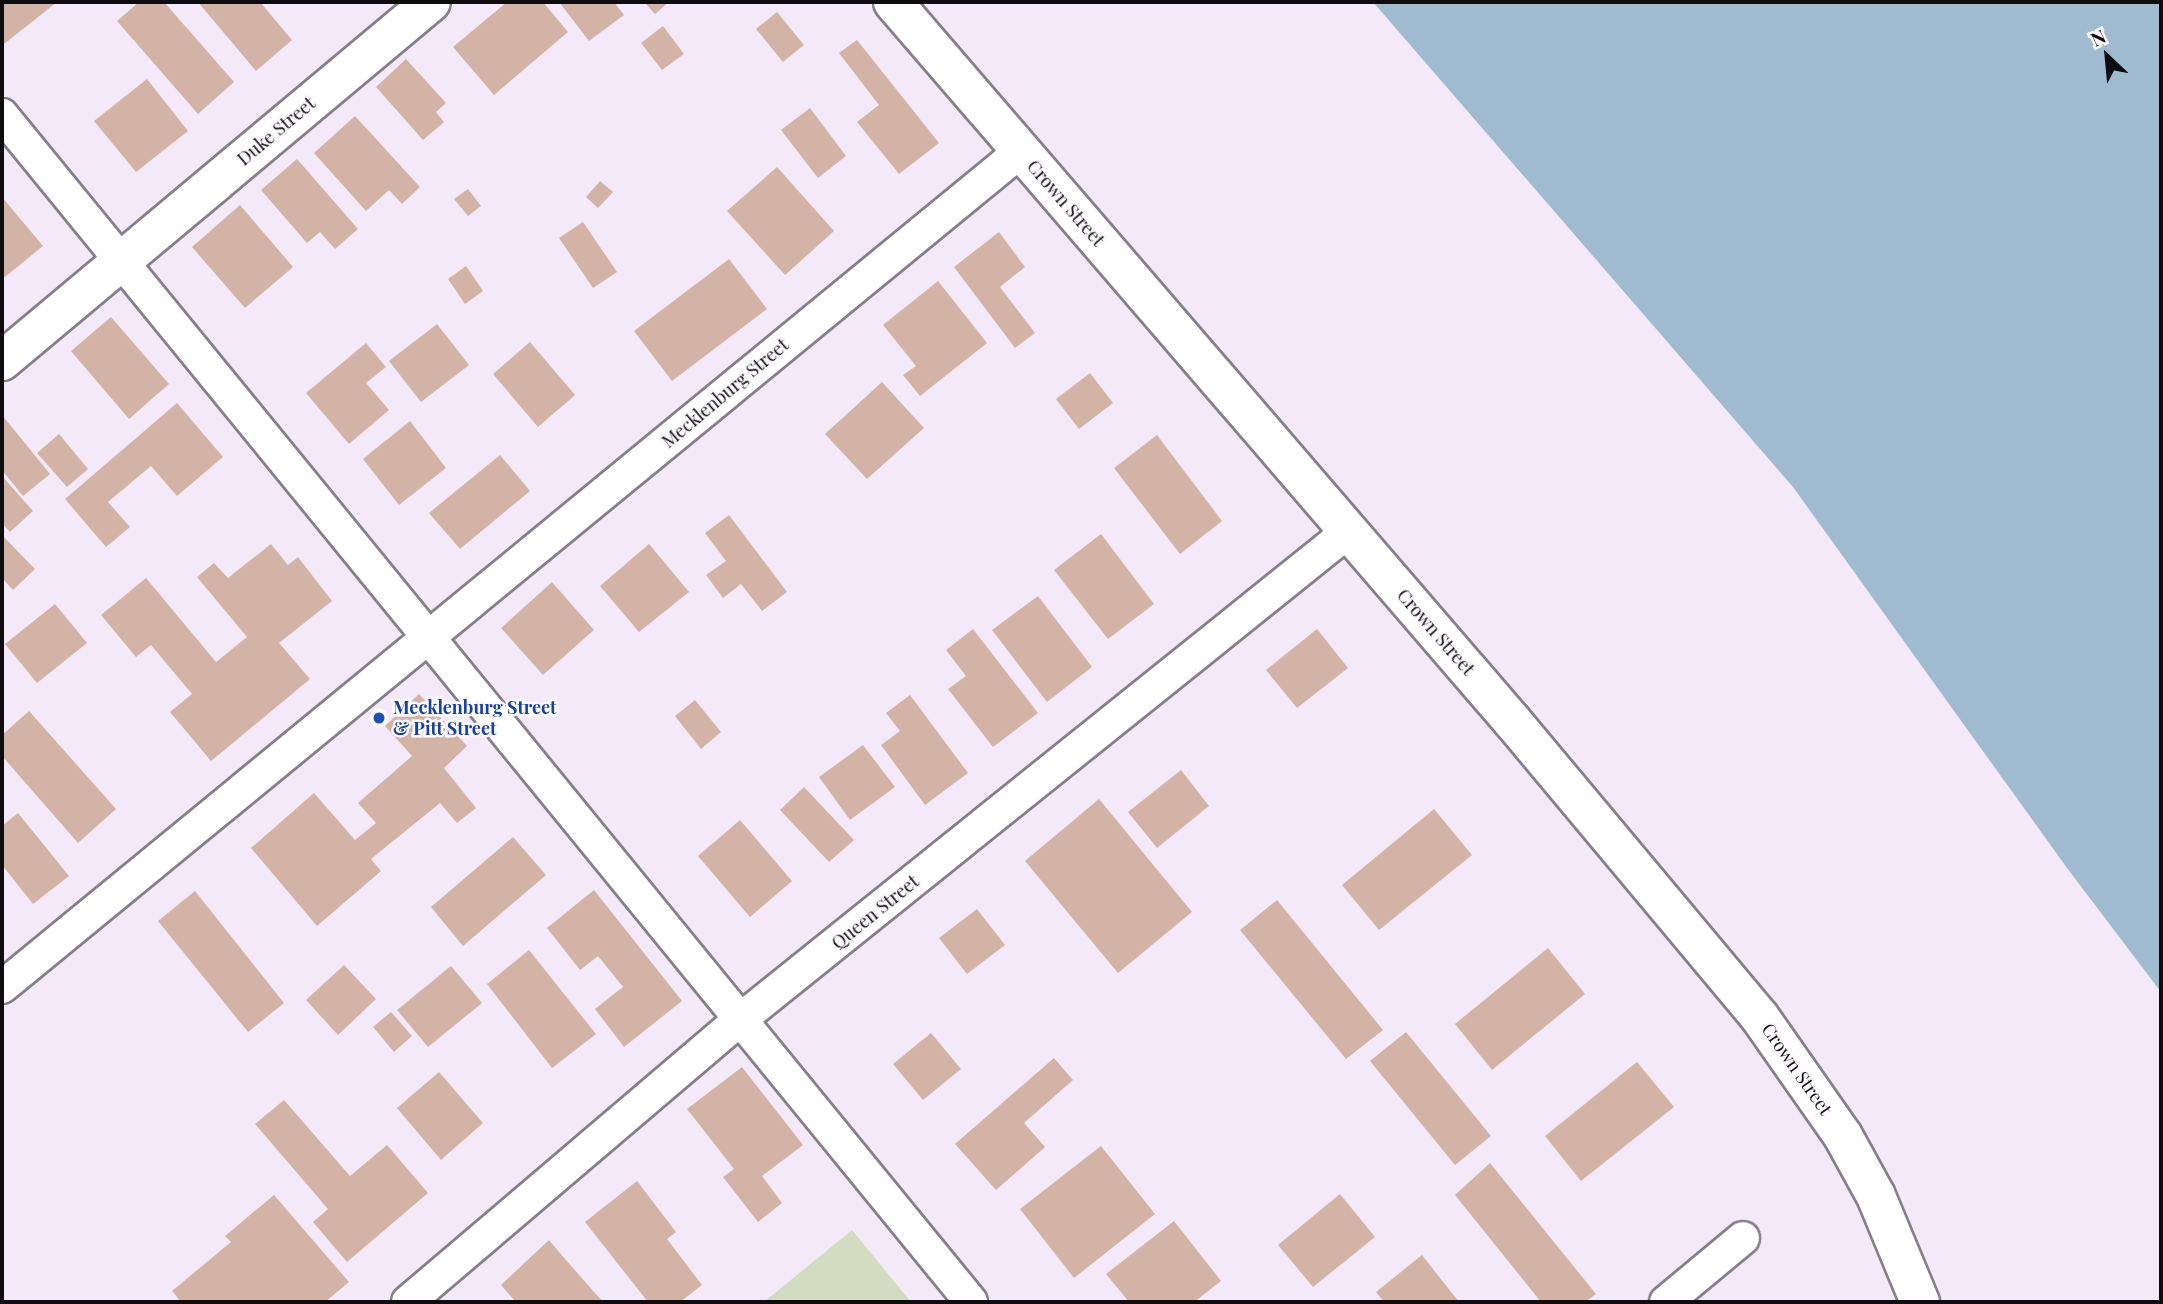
<!DOCTYPE html>
<style>
body{margin:0}
#map{position:relative;width:2163px;height:1304px;overflow:hidden;background:#f3e9f8;font-family:"Playfair Display",serif}
div>[style]{position:absolute}
[style*='--x']{left:calc(var(--x)*1px);top:calc(var(--y)*1px);width:calc(var(--w)*1px);rotate:calc(var(--a)*1deg)}
.green>*{inset:0;background:#d2dcc0}
.water>*{inset:0;background:#a0bacf}
.building>*{inset:0;background:#d3b3a6}
.roads{filter:drop-shadow(2px 0 #877e8b) drop-shadow(-2px 0 #877e8b) drop-shadow(0 2px #877e8b) drop-shadow(0 -2px #877e8b)}
.minor>*{height:32px;margin:-16px;padding:0 16px;transform-origin:16px;border-radius:16px;background:#fff}
.tertiary>*{height:38px;margin:-19px;padding:0 19px;transform-origin:19px;border-radius:19px;background:#fff}
.secondary>*{height:38px;margin:-19px;padding:0 19px;transform-origin:19px;border-radius:19px;background:#fff}
.dots>*{width:19px;height:19px;translate:-50% -50%;box-sizing:border-box;border:4px solid #fdf9ff;border-radius:50%}
span{translate:-50% -50%;white-space:nowrap;text-align:center;line-height:1.15;-webkit-text-stroke:5px #fdf9ff;paint-order:stroke}
.street-label{font-size:18px;color:#0f0c10}
.transit-label{font-size:18px;color:#164399;font-weight:700}
.left{translate:0 -50%;text-align:left}
.frame{position:absolute;inset:0;border:4px solid #0f0c10;pointer-events:none}
.north{position:absolute;left:2072px;top:21px;width:70px;height:70px;-webkit-text-stroke:5px #fdf9ff;paint-order:stroke;rotate:334deg;font-size:19px;font-weight:700;line-height:28px;text-align:center;color:#0f0c10}
.north::after{content:'';display:block;margin:auto;width:24px;height:32px;background:#0f0c10;clip-path:polygon(50% 0,100% 100%,50% 72%,0 100%)}
</style>
<div id="map">
<div class="green">
<div style="clip-path:polygon(852px 1230px,911px 1302px,764px 1302px)"></div>
</div>
<div class="water">
<div style="clip-path:polygon(1373px 2px,2161px 2px,2161px 992px,2067px 868px,1793px 487px)"></div>
</div>
<div class="building">
<div style="clip-path:polygon(2px 2px,57px 2px,4px 44px)"></div>
<div style="clip-path:polygon(139px 2px,164px 2px,234px 82px,198px 114px,117px 21px)"></div>
<div style="clip-path:polygon(198px 2px,260px 2px,292px 40px,256px 71px)"></div>
<div style="clip-path:polygon(507px 2px,543px 2px,568px 32px,494px 95px,453px 47px)"></div>
<div style="clip-path:polygon(559px 2px,614px 2px,624px 15px,589px 41px)"></div>
<div style="clip-path:polygon(644px 2px,669px 2px,655px 14px)"></div>
<div style="clip-path:polygon(777px 12px,804px 45px,783px 62px,756px 29px)"></div>
<div style="clip-path:polygon(663px 26px,684px 54px,662px 70px,641px 43px)"></div>
<div style="clip-path:polygon(857px 40px,939px 143px,899px 174px,857px 122px,879px 105px,839px 53px)"></div>
<div style="clip-path:polygon(406px 59px,446px 103px,436px 112px,444px 122px,423px 140px,376px 87px)"></div>
<div style="clip-path:polygon(147px 79px,188px 131px,136px 172px,94px 121px)"></div>
<div style="clip-path:polygon(810px 108px,846px 156px,818px 178px,781px 130px)"></div>
<div style="clip-path:polygon(355px 116px,420px 187px,402px 204px,389px 190px,366px 211px,314px 153px)"></div>
<div style="clip-path:polygon(297px 159px,358px 229px,335px 249px,320px 232px,307px 243px,261px 190px)"></div>
<div style="clip-path:polygon(777px 167px,834px 231px,785px 275px,727px 211px)"></div>
<div style="clip-path:polygon(600px 181px,613px 192px,598px 208px,586px 197px)"></div>
<div style="clip-path:polygon(468px 189px,481px 206px,468px 216px,454px 199px)"></div>
<div style="clip-path:polygon(2px 197px,43px 246px,5px 277px,2px 273px)"></div>
<div style="clip-path:polygon(240px 205px,293px 267px,245px 308px,192px 247px)"></div>
<div style="clip-path:polygon(583px 222px,617px 272px,593px 288px,559px 238px)"></div>
<div style="clip-path:polygon(999px 232px,1025px 267px,1000px 287px,1035px 333px,1015px 348px,954px 267px)"></div>
<div style="clip-path:polygon(729px 259px,767px 309px,672px 381px,634px 331px)"></div>
<div style="clip-path:polygon(466px 266px,483px 291px,465px 304px,448px 279px)"></div>
<div style="clip-path:polygon(938px 281px,987px 343px,920px 396px,903px 375px,916px 366px,883px 325px)"></div>
<div style="clip-path:polygon(111px 317px,169px 384px,129px 419px,71px 351px)"></div>
<div style="clip-path:polygon(437px 324px,469px 365px,421px 402px,389px 361px)"></div>
<div style="clip-path:polygon(530px 342px,575px 395px,538px 427px,493px 374px)"></div>
<div style="clip-path:polygon(366px 343px,386px 367px,366px 383px,389px 410px,349px 444px,306px 393px)"></div>
<div style="clip-path:polygon(1090px 373px,1113px 403px,1079px 429px,1056px 399px)"></div>
<div style="clip-path:polygon(882px 382px,924px 428px,867px 479px,825px 434px)"></div>
<div style="clip-path:polygon(177px 403px,223px 457px,177px 496px,151px 466px,108px 502px,130px 527px,106px 547px,65px 499px)"></div>
<div style="clip-path:polygon(2px 415px,50px 474px,23px 496px,2px 470px)"></div>
<div style="clip-path:polygon(410px 421px,446px 468px,399px 505px,363px 459px)"></div>
<div style="clip-path:polygon(59px 434px,88px 469px,67px 487px,37px 453px)"></div>
<div style="clip-path:polygon(1157px 435px,1222px 521px,1180px 554px,1114px 468px)"></div>
<div style="clip-path:polygon(500px 455px,530px 491px,460px 549px,429px 513px)"></div>
<div style="clip-path:polygon(2px 476px,33px 511px,10px 532px,2px 523px)"></div>
<div style="clip-path:polygon(729px 515px,787px 592px,762px 611px,741px 584px,723px 598px,706px 575px,726px 561px,705px 533px)"></div>
<div style="clip-path:polygon(1101px 534px,1154px 604px,1108px 639px,1054px 570px)"></div>
<div style="clip-path:polygon(2px 535px,35px 569px,13px 590px,2px 578px)"></div>
<div style="clip-path:polygon(271px 544px,288px 565px,298px 557px,332px 601px,279px 643px,310px 679px,211px 761px,170px 712px,192px 694px,151px 645px,136px 657px,101px 615px,146px 578px,216px 662px,247px 637px,197px 577px,214px 563px,228px 578px)"></div>
<div style="clip-path:polygon(649px 544px,689px 592px,639px 632px,600px 586px)"></div>
<div style="clip-path:polygon(552px 582px,594px 630px,543px 675px,501px 628px)"></div>
<div style="clip-path:polygon(1038px 596px,1092px 667px,1047px 702px,992px 630px)"></div>
<div style="clip-path:polygon(55px 604px,87px 643px,37px 683px,5px 644px)"></div>
<div style="clip-path:polygon(973px 629px,1038px 713px,993px 747px,948px 689px,966px 676px,946px 650px)"></div>
<div style="clip-path:polygon(1317px 629px,1348px 668px,1297px 708px,1266px 670px)"></div>
<div style="clip-path:polygon(419px 694px,467px 746px,444px 768px,476px 808px,457px 823px,440px 803px,371px 859px,381px 871px,317px 926px,251px 848px,314px 793px,355px 840px,376px 823px,358px 803px,412px 756px,385px 726px)"></div>
<div style="clip-path:polygon(910px 695px,968px 773px,925px 805px,881px 745px,900px 731px,886px 713px)"></div>
<div style="clip-path:polygon(695px 700px,721px 732px,701px 749px,675px 716px)"></div>
<div style="clip-path:polygon(29px 711px,116px 809px,78px 843px,2px 756px,2px 735px)"></div>
<div style="clip-path:polygon(863px 745px,895px 787px,850px 820px,819px 777px)"></div>
<div style="clip-path:polygon(1181px 770px,1209px 806px,1157px 848px,1128px 812px)"></div>
<div style="clip-path:polygon(804px 787px,854px 840px,829px 862px,780px 810px)"></div>
<div style="clip-path:polygon(1099px 799px,1192px 912px,1118px 973px,1025px 861px)"></div>
<div style="clip-path:polygon(1434px 809px,1472px 855px,1379px 930px,1342px 885px)"></div>
<div style="clip-path:polygon(18px 813px,69px 876px,33px 904px,2px 865px,2px 826px)"></div>
<div style="clip-path:polygon(740px 820px,792px 881px,750px 917px,698px 856px)"></div>
<div style="clip-path:polygon(513px 837px,546px 875px,463px 946px,431px 907px)"></div>
<div style="clip-path:polygon(594px 890px,682px 1001px,624px 1047px,595px 1009px,623px 987px,598px 956px,580px 970px,547px 928px)"></div>
<div style="clip-path:polygon(195px 891px,284px 1003px,248px 1032px,158px 921px)"></div>
<div style="clip-path:polygon(1277px 900px,1383px 1030px,1346px 1059px,1240px 930px)"></div>
<div style="clip-path:polygon(977px 909px,1005px 945px,967px 974px,939px 938px)"></div>
<div style="clip-path:polygon(1548px 948px,1585px 994px,1492px 1070px,1455px 1024px)"></div>
<div style="clip-path:polygon(529px 950px,596px 1034px,552px 1068px,487px 984px)"></div>
<div style="clip-path:polygon(344px 965px,376px 999px,338px 1035px,306px 1000px)"></div>
<div style="clip-path:polygon(451px 966px,482px 1003px,428px 1047px,397px 1010px)"></div>
<div style="clip-path:polygon(391px 1012px,412px 1036px,394px 1052px,373px 1027px)"></div>
<div style="clip-path:polygon(1406px 1032px,1491px 1136px,1455px 1165px,1370px 1061px)"></div>
<div style="clip-path:polygon(931px 1033px,961px 1069px,923px 1100px,893px 1064px)"></div>
<div style="clip-path:polygon(1054px 1058px,1073px 1080px,1024px 1123px,1045px 1147px,996px 1190px,955px 1144px)"></div>
<div style="clip-path:polygon(1637px 1062px,1674px 1107px,1581px 1181px,1545px 1136px)"></div>
<div style="clip-path:polygon(742px 1067px,803px 1145px,762px 1176px,782px 1203px,758px 1222px,723px 1177px,734px 1169px,687px 1109px)"></div>
<div style="clip-path:polygon(439px 1072px,483px 1123px,441px 1160px,397px 1108px)"></div>
<div style="clip-path:polygon(284px 1100px,350px 1176px,387px 1145px,428px 1193px,347px 1262px,313px 1222px,328px 1209px,255px 1124px)"></div>
<div style="clip-path:polygon(1101px 1146px,1155px 1214px,1074px 1278px,1020px 1209px)"></div>
<div style="clip-path:polygon(1490px 1163px,1596px 1294px,1585px 1302px,1541px 1302px,1455px 1195px)"></div>
<div style="clip-path:polygon(637px 1181px,676px 1232px,667px 1239px,702px 1285px,680px 1302px,648px 1302px,585px 1222px)"></div>
<div style="clip-path:polygon(1340px 1194px,1375px 1237px,1313px 1287px,1278px 1245px)"></div>
<div style="clip-path:polygon(274px 1195px,349px 1282px,325px 1302px,181px 1302px,172px 1291px,231px 1242px,225px 1236px)"></div>
<div style="clip-path:polygon(1174px 1221px,1221px 1281px,1194px 1302px,1129px 1302px,1106px 1274px)"></div>
<div style="clip-path:polygon(549px 1240px,565px 1259px,603px 1302px,516px 1302px,501px 1285px)"></div>
<div style="clip-path:polygon(1422px 1255px,1459px 1302px,1384px 1302px,1376px 1292px)"></div>
</div>
<div class="roads">
<div class="minor">
<div style="--x:2;--y:115;--w:1532;--a:50.77"></div>
<div style="--x:2;--y:987;--w:1318;--a:-39.37"></div>
<div style="--x:408;--y:1302;--w:437;--a:-40.4"></div>
<div style="--x:741;--y:1019;--w:780;--a:-38.75"></div>
<div style="--x:1666;--y:1302;--w:100;--a:-39.7"></div>
</div>
<div class="tertiary">
<div style="--x:2;--y:361;--w:559;--a:-39.92"></div>
</div>
<div class="secondary">
<div style="--x:893;--y:2;--w:950;--a:49.27"></div>
<div style="--x:1513;--y:722;--w:383;--a:50.1"></div>
<div style="--x:1759;--y:1016;--w:146;--a:55"></div>
<div style="--x:1843;--y:1136;--w:68;--a:61.2"></div>
<div style="--x:1876;--y:1196;--w:115;--a:67.5"></div>
</div>
</div>
<div class="dots">
<div style="left:379px;top:718px;background:#1a4fb4"></div>
</div>
<div class="street-label">
<span style="left:276px;top:131px;rotate:-40deg">Duke Street</span>
<span style="left:1066px;top:203px;rotate:49deg">Crown Street</span>
<span style="left:725px;top:393px;rotate:-40deg">Mecklenburg Street</span>
<span style="left:1436px;top:632px;rotate:49deg">Crown Street</span>
<span style="left:875px;top:912px;rotate:-39deg">Queen Street</span>
<span style="left:1797px;top:1069px;rotate:55deg">Crown Street</span>
</div>
<div class="transit-label">
<span class="left" style="left:393px;top:718px">Mecklenburg Street<br>&amp; Pitt Street</span>
</div>
<div class="frame"></div>
<div class="north">N</div>
</div>
